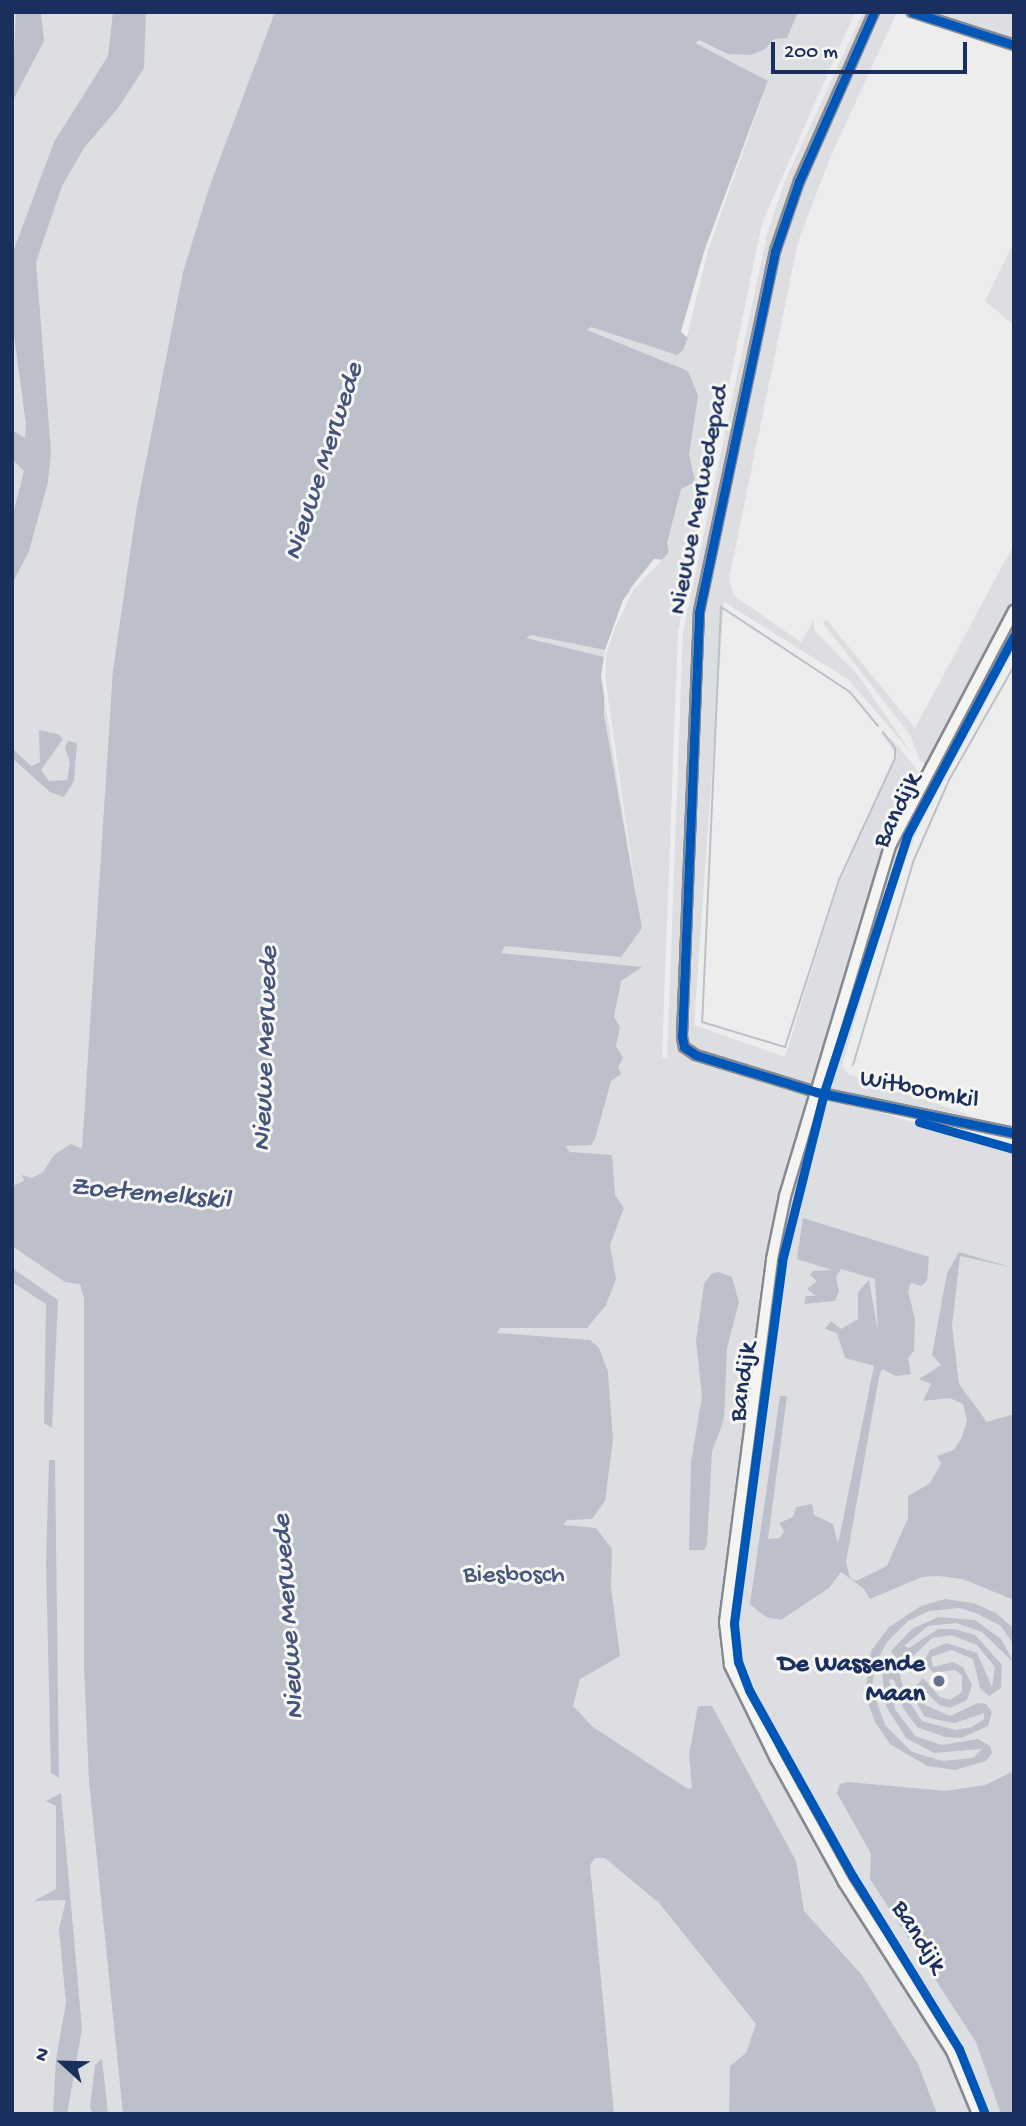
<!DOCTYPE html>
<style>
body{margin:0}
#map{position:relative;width:1026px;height:2126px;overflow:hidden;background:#ededed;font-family:"Gochi Hand",sans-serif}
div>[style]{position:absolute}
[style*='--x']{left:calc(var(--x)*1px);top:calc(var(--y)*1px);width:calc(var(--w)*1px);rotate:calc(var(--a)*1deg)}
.green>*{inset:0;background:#dcdee1}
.water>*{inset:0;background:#bbc0cb}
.pier>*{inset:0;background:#ededed}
.stream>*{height:2px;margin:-1px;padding:0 1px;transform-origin:1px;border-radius:1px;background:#bbc0cb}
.roads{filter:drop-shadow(2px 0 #868992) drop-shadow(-2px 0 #868992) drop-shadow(0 2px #868992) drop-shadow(0 -2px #868992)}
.minor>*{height:8px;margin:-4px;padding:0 4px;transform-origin:4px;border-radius:4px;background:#f4f4f2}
.major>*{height:10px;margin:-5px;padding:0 5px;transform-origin:5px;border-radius:5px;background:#f4f4f2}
.cycleway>*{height:9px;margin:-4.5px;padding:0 4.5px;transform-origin:4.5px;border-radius:4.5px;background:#0057b8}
.dots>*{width:19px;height:19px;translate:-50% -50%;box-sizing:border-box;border:4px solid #f6f6f2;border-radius:50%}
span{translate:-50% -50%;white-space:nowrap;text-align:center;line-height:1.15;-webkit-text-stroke:6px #f6f6f2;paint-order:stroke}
.street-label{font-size:26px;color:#1b2f5e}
.park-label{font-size:26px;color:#48587c}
.poi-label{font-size:26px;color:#1b2f5e;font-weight:700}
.right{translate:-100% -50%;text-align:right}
.water-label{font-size:28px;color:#44547a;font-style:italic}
.frame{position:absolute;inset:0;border:14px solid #1b2f5e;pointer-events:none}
.north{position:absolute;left:28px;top:2028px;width:70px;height:70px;-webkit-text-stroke:5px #f6f6f2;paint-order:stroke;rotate:292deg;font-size:19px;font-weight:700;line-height:28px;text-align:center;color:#1b2f5e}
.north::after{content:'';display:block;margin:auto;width:24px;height:32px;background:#1b2f5e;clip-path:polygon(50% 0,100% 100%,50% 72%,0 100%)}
.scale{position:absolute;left:771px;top:42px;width:196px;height:32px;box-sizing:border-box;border:4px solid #1b2f5e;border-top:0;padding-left:9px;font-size:21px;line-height:24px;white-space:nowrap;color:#1b2f5e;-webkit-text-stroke:5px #f6f6f2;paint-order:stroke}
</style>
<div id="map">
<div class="green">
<div style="clip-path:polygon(12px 12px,855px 12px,762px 223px,678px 631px,662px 1057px,667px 1059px,683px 632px,767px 234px,785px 181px,863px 12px,872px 12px,829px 107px,766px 278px,697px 611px,680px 1038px,690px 1056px,813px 1093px,817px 1104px,821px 1094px,1014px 1153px,1014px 2114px,12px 2114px)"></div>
<div style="clip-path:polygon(877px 12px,897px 12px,830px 158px,798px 242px,729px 579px,734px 596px,801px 642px,814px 620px,814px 630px,858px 675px,912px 754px,849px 680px,724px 602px,694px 1025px,785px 1057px,837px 889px,897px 755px,881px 733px,892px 739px,922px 776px,908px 803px,813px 1088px,697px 1054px,687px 1046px,684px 1034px,699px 629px,778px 251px,801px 182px)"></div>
<div style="clip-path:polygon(907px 12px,1014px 12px,1014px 47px,979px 36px)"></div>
<div style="clip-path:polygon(1014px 242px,1014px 325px,985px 301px)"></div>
<div style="clip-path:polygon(1014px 544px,1014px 606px,928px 766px,920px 761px,910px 735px,823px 623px,826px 619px,915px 728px)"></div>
<div style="clip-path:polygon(1014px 620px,1014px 650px,919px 827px,890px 899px,842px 1066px,848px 1074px,978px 1118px,822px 1088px,887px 866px)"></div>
</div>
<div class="water">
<div style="clip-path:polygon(16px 12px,41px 12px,44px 41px,12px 102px)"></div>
<div style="clip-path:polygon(113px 12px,146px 12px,144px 68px,118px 108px,84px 148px,62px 186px,36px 262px,51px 451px,48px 482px,29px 551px,12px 584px,12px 518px,24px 471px,12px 459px,12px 430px,25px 438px,26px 424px,12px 321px,13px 252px,54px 142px,108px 56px)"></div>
<div style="clip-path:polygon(275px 12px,798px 12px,787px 38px,774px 39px,765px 49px,751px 55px,728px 54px,699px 40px,695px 43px,768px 81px,705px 249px,681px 332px,688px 338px,683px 350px,677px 355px,591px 327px,587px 330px,688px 371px,698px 396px,689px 454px,695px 482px,681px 489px,667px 543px,669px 552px,662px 560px,654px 559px,631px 587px,605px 650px,531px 635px,526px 638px,604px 657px,604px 715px,642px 928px,621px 957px,505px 946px,501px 953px,642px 967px,621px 981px,614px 1017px,620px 1027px,616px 1046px,623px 1058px,618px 1067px,621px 1074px,611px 1081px,595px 1139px,591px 1145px,565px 1146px,570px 1152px,612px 1155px,615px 1195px,624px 1208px,610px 1245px,616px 1279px,606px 1305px,587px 1328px,500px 1328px,497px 1333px,590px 1340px,599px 1348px,608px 1372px,613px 1440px,605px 1501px,592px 1519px,567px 1520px,563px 1525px,596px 1528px,612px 1549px,611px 1587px,620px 1656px,580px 1679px,573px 1706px,593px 1727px,688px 1789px,692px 1788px,689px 1754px,698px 1706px,712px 1706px,796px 1861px,804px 1911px,861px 1974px,918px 2064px,937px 2114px,729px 2114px,730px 2066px,746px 2053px,756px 2024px,659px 1903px,605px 1858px,595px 1858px,590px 1865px,614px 2114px,123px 2114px,89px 1781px,84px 1667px,84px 1298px,80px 1284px,65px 1282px,12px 1246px,12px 1186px,24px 1181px,22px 1175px,32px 1178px,43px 1172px,54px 1155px,71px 1144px,82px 1149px,113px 670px,136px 512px,183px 272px,210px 185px)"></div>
<div style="clip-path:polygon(39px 730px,58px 734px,63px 739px,41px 770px,49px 781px,67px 780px,70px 763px,65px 748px,68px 741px,77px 743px,74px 781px,64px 797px,50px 792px,12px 758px,12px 748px,31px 766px,40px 762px)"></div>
<div style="clip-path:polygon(803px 1218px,929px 1257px,927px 1281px,921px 1286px,911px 1283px,908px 1291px,915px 1319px,914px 1351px,908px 1358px,911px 1374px,896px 1376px,882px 1369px,879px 1377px,846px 1562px,850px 1578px,856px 1581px,887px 1566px,908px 1518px,908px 1496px,929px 1484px,941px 1464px,937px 1456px,954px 1450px,962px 1437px,967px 1420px,963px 1404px,950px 1398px,923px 1401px,931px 1384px,919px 1379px,941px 1365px,932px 1355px,947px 1273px,959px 1252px,1014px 1268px,960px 1256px,952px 1326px,959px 1384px,987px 1422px,1014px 1414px,1014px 1600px,963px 1579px,939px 1576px,922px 1577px,870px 1599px,864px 1589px,841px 1572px,829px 1588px,781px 1620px,766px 1617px,750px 1604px,780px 1396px,787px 1396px,768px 1539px,780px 1538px,784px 1531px,779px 1523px,793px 1517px,796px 1507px,812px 1504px,814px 1515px,833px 1524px,838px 1544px,874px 1366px,845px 1358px,837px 1333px,825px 1329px,831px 1321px,841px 1329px,858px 1319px,858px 1292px,869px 1280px,878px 1331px,875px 1279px,841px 1269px,836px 1277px,839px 1291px,835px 1301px,804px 1304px,806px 1296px,816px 1296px,807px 1289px,817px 1281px,810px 1275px,813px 1271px,832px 1270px,797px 1259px)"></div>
<div style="clip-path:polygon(12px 1268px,58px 1300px,52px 1428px,44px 1423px,46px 1304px,12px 1282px)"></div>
<div style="clip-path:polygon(718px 1272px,732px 1277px,739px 1302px,727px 1348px,724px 1419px,712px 1452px,707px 1544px,704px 1550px,689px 1550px,691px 1462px,702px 1396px,696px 1341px,704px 1284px,711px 1274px)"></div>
<div style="clip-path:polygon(49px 1460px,55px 1460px,59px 1778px,51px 1773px,46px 1563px)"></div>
<div style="clip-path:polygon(945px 1599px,973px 1603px,996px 1613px,1014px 1629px,1014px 1645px,1001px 1626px,978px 1614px,960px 1608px,929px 1611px,908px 1621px,887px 1642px,875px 1665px,872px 1689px,885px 1725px,912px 1752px,943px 1761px,973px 1758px,982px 1749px,934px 1753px,906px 1738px,886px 1706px,882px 1673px,887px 1665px,899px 1671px,905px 1695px,922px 1721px,956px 1730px,972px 1727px,984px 1719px,984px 1713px,955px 1723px,938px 1720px,924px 1716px,911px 1692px,923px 1678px,940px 1697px,950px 1700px,962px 1692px,962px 1675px,955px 1670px,934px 1673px,923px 1663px,930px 1650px,946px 1643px,977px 1653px,992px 1687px,995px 1667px,977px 1645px,951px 1635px,932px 1638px,909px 1660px,898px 1660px,891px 1651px,912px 1629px,938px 1617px,975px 1620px,1001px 1639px,1014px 1663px,982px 1632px,956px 1623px,928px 1626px,904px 1646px,909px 1648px,938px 1629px,954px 1629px,975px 1635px,1002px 1665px,1001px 1688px,989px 1696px,980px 1688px,973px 1659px,952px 1650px,931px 1657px,933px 1667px,953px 1662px,963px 1667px,972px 1685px,967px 1700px,950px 1708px,939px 1705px,921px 1687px,925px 1705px,950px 1716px,978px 1703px,986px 1704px,992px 1712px,988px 1726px,961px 1738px,945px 1737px,917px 1727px,903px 1708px,894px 1680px,889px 1679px,895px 1709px,915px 1736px,942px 1745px,978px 1739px,990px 1746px,992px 1753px,986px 1761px,955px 1770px,927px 1766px,890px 1744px,875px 1722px,865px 1694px,871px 1651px,889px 1627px,921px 1606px)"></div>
<div style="clip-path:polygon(1014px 1771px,1014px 2114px,1001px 2114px,976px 2042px,870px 1879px,871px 1854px,837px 1793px,840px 1784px,848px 1782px,946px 1791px,985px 1785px)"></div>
<div style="clip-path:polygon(61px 1793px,82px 2029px,68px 2109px,67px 2114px,53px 2114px,56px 2059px,66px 2003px,59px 1929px,66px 1900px,34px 1901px,56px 1889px,56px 1806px,46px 1801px)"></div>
<div style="clip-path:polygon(102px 2059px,108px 2114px,93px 2114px,90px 2107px,95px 2065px)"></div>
</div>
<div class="pier">
<div style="clip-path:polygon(769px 78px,708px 250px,687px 337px,681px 332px,705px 249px)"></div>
<div style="clip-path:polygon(654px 559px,662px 560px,634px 589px,616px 625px,606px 654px,605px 676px,639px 914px,601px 676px,605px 650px,623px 600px)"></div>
</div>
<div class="stream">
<div style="--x:878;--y:726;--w:44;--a:-129.5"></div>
<div style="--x:850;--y:692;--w:154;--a:-146.6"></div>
<div style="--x:721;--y:607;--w:415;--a:92.6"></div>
<div style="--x:702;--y:1022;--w:87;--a:16.8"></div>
<div style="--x:785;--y:1047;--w:176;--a:-72.1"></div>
<div style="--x:839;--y:880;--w:134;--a:-65.3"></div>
<div style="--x:895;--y:758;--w:10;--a:-90"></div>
<div style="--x:895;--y:748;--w:20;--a:-127"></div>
<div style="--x:853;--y:1065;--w:212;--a:-73.5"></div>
<div style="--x:913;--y:862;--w:90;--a:-66.3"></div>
<div style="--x:949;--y:780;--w:131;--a:-60.3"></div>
</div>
<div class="roads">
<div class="minor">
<div style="--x:874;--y:12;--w:185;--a:113.9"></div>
<div style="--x:799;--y:181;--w:74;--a:108.9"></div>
<div style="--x:775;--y:251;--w:369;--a:101.9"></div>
<div style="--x:699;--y:612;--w:425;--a:92.3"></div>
<div style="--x:682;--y:1037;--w:10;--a:79"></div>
<div style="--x:684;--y:1047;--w:14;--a:34"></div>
<div style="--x:696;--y:1055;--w:126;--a:17.1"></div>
<div style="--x:816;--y:1092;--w:202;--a:11.7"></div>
<div style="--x:912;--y:12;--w:107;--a:17.9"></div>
</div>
<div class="major">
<div style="--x:978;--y:2114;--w:68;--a:-112.4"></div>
<div style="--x:952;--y:2051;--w:201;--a:-122.6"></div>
<div style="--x:844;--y:1882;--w:141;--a:-118.9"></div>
<div style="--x:776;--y:1759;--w:105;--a:-116.1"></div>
<div style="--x:730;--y:1665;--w:43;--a:-96.6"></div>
<div style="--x:725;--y:1622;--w:366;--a:-82.6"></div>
<div style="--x:772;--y:1259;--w:64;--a:-78.3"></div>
<div style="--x:785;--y:1196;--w:365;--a:-73.3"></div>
<div style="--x:890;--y:846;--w:266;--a:-62.2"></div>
</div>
</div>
<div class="cycleway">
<div style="--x:874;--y:12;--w:185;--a:113.9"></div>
<div style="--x:799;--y:181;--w:74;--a:108.9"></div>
<div style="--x:775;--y:251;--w:369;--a:101.9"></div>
<div style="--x:699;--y:612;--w:425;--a:92.3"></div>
<div style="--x:682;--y:1037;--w:10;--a:79"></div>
<div style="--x:684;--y:1047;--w:14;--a:34"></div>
<div style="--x:696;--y:1055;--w:126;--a:17.1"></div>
<div style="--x:816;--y:1092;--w:202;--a:11.7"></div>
<div style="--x:912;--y:12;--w:107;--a:17.9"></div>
<div style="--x:919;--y:1122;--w:99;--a:15.9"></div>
<div style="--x:985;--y:2114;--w:70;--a:-111.8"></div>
<div style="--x:959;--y:2049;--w:202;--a:-121.6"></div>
<div style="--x:853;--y:1877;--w:214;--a:-119.1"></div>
<div style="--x:749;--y:1690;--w:30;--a:-111"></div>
<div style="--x:738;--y:1662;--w:39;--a:-96"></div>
<div style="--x:734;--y:1623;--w:365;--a:-82.4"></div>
<div style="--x:782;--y:1261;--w:174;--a:-76"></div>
<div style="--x:824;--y:1092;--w:269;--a:-72"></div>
<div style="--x:907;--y:836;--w:227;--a:-61.9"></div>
</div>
<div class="dots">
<div style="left:939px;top:1681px;background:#647290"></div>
</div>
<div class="street-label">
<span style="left:701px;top:500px;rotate:-79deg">Nieuwe Merwedepad</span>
<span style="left:899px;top:811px;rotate:-64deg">Bandijk</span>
<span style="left:919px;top:1091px;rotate:11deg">Witboomkil</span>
<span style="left:745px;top:1382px;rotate:-82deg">Bandijk</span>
<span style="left:917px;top:1938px;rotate:58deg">Bandijk</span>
</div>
<div class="park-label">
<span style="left:514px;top:1577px">Biesbosch</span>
</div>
<div class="poi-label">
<span class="right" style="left:925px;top:1681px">De Wassende<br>Maan</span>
</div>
<div class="water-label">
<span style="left:325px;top:462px;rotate:-72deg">Nieuwe Merwede</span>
<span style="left:267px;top:1049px;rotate:-88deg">Nieuwe Merwede</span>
<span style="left:150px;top:1195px;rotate:5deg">Zoetemelkskil</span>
<span style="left:290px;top:1617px;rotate:-94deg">Nieuwe Merwede</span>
</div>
<div class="frame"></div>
<div class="north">N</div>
<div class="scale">200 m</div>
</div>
